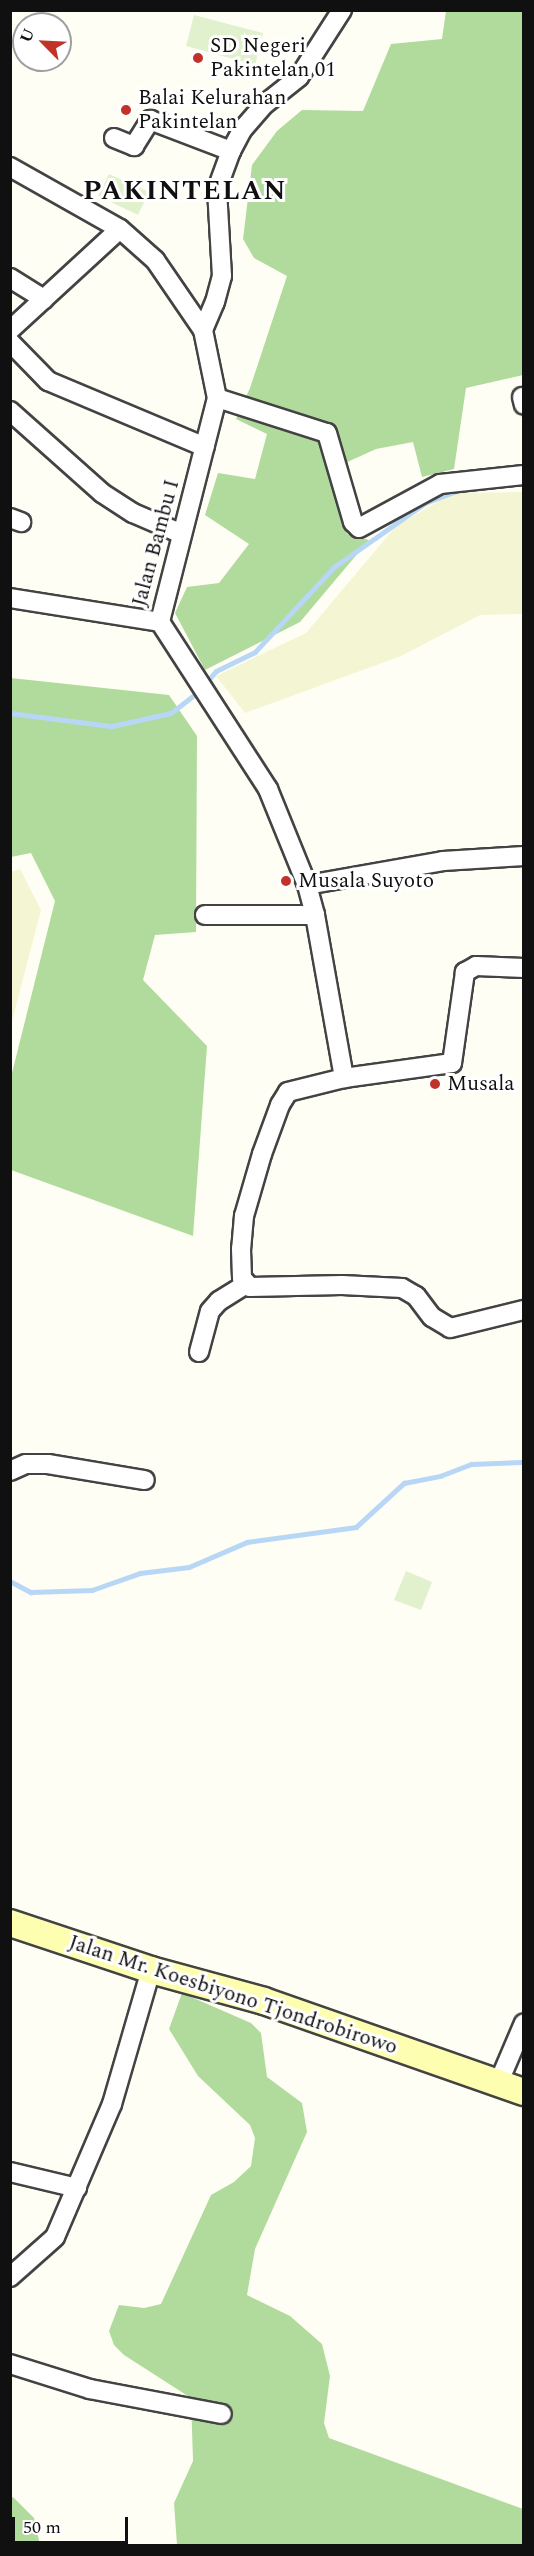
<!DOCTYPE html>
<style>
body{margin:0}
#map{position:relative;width:534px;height:2556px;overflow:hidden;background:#fffef4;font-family:Spectral,serif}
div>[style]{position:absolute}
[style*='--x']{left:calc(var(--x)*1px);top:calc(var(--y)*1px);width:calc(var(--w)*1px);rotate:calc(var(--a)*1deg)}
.farmland>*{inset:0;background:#f4f5d3}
.forest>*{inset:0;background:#b0db9c}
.pitch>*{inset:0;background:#e1f1ce}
.stream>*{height:4.5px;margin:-2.25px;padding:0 2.25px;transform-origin:2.25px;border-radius:2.25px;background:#b8d7f6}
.roads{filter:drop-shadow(2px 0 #434343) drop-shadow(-2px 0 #434343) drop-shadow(0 2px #434343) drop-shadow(0 -2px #434343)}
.street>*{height:18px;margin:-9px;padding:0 9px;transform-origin:9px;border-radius:9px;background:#fff}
.secondary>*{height:26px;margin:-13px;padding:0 13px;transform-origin:13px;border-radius:13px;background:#fdfeaf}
.dots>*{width:16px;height:16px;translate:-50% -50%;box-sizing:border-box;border:3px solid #fff;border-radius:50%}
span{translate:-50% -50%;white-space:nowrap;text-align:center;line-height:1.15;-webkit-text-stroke:6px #fff;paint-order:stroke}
.poi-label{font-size:21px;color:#101010}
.left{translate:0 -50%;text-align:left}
.street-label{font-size:21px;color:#101010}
.district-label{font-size:27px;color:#101010;font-weight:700;letter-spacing:1.5px}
.frame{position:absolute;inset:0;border:12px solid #101010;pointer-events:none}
.north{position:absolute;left:12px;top:12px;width:60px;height:60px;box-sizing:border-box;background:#fff;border:2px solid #9f9f9f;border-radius:50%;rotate:294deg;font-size:16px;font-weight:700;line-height:24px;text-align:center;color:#101010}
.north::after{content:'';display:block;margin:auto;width:21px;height:27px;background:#c13328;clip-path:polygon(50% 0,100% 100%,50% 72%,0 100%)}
.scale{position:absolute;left:12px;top:2517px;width:116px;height:27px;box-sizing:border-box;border:3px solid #101010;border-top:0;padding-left:8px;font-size:18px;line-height:21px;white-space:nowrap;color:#101010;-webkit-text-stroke:4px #fff;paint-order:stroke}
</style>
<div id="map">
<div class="farmland">
<div style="clip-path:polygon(523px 492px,523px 614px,480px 615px,401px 656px,245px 713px,216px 676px,306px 633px,396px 526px,453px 493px)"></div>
<div style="clip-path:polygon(20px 869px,41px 910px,11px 1025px,11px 872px)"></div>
</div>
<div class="forest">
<div style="clip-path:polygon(446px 11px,523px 11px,523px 375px,466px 388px,454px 469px,422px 477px,413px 442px,376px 449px,332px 469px,347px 534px,369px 540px,300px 622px,205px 670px,175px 613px,187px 587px,219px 583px,249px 544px,205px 515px,218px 473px,255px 479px,267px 434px,236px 419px,250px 388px,287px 276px,254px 258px,243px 239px,252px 165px,277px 131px,302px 110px,363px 111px,391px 44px,442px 39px)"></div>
<div style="clip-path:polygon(11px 678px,169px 695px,197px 736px,196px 932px,155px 935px,143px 980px,207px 1046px,193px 1236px,11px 1170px,11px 1077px,55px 901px,31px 853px,11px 857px)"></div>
<div style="clip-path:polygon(182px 1993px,251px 2023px,261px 2033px,267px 2077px,302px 2103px,307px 2132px,255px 2249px,247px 2295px,290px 2316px,322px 2344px,330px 2376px,324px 2423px,329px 2438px,523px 2509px,523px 2545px,177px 2545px,174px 2503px,193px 2461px,191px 2398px,124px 2355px,114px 2345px,109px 2331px,119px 2305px,144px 2308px,161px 2304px,211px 2195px,234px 2182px,251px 2166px,255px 2138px,250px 2125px,198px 2076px,169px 2029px)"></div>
<div style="clip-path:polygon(13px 2497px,34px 2518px,40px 2545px,11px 2545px,11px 2498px)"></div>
</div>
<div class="pitch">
<div style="clip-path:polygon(194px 15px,263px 33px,255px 65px,186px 46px)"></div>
<div style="clip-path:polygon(109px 174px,149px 192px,138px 215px,98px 196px)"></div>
<div style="clip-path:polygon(406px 1571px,432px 1582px,421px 1610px,394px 1600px)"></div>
</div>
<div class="stream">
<div style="--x:204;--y:685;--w:18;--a:-49"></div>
<div style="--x:216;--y:671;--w:43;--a:-26"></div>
<div style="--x:255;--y:652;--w:116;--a:-47.1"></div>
<div style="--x:334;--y:567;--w:111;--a:-35.1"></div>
<div style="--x:425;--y:503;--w:36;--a:-21"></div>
<div style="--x:10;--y:713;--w:103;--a:7.3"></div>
<div style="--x:112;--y:726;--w:60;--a:-12.4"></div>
<div style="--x:171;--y:713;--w:36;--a:-38"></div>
<div style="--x:10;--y:1581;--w:24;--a:28"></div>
<div style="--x:31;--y:1592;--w:61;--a:-1.9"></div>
<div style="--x:92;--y:1590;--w:51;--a:-19.5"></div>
<div style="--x:140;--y:1573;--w:49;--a:-7"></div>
<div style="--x:189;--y:1567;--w:63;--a:-23.3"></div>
<div style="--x:247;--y:1542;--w:110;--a:-7.8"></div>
<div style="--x:356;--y:1527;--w:65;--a:-42.5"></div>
<div style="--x:404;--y:1483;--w:37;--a:-11"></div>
<div style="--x:440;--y:1476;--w:33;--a:-21"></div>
<div style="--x:471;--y:1464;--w:50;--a:-2.3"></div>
</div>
<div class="roads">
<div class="street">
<div style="--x:114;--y:138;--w:22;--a:22"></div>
<div style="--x:134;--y:146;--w:31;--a:-58"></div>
<div style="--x:150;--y:120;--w:87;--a:20.9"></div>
<div style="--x:10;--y:167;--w:126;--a:29.4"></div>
<div style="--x:120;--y:229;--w:47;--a:41.5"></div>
<div style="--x:155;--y:260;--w:85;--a:55.6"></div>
<div style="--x:203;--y:330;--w:69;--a:78.4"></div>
<div style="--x:217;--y:398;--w:231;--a:104.3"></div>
<div style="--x:10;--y:278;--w:40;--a:32"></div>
<div style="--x:10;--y:330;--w:149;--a:-42.6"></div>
<div style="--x:203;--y:330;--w:30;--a:-67"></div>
<div style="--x:215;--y:302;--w:27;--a:-75"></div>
<div style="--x:222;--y:276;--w:87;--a:-93.3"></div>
<div style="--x:217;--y:189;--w:40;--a:-69.8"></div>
<div style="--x:231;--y:151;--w:24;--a:-62"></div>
<div style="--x:242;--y:130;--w:35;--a:-49"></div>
<div style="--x:265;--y:104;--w:43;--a:-38.5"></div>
<div style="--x:299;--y:77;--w:80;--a:-57.3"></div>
<div style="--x:10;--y:342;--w:54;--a:45.7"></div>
<div style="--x:48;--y:381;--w:170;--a:22.8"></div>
<div style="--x:522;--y:397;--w:8;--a:76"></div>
<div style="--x:217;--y:398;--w:115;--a:17.7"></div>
<div style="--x:327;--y:433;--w:93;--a:73.7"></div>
<div style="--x:353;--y:522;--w:8;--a:45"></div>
<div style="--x:359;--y:528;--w:92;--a:-28.5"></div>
<div style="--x:440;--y:484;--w:84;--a:-6.1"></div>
<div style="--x:10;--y:411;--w:123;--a:41.7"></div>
<div style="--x:102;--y:493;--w:37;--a:33"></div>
<div style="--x:133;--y:513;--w:53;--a:23.2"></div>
<div style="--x:10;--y:518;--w:12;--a:20"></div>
<div style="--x:10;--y:598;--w:152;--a:9.1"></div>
<div style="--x:160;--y:622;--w:199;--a:57.1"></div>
<div style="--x:268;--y:789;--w:104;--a:67.9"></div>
<div style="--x:307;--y:885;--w:31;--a:75"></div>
<div style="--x:315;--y:915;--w:166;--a:79.9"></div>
<div style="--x:307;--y:885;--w:138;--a:-10"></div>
<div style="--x:443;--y:861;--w:81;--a:-3.5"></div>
<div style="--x:205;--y:915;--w:110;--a:0"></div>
<div style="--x:524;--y:968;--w:48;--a:-177.6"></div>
<div style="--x:476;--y:966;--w:13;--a:151"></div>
<div style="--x:465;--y:972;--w:92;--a:98.1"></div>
<div style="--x:452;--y:1063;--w:109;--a:172.1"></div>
<div style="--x:344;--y:1078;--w:58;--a:166"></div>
<div style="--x:288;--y:1092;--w:15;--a:122"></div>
<div style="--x:280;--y:1105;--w:52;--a:110.2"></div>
<div style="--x:262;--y:1154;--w:65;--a:106.2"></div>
<div style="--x:244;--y:1216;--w:33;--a:95"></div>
<div style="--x:241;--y:1249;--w:29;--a:88"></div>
<div style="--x:242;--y:1278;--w:12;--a:48"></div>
<div style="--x:250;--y:1287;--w:92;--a:-1.2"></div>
<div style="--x:342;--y:1285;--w:60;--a:2.9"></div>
<div style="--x:402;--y:1288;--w:16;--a:30"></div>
<div style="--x:416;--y:1296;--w:26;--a:53"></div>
<div style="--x:432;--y:1317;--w:21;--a:31"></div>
<div style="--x:450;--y:1328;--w:76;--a:-13.7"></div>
<div style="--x:199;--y:1352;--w:42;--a:-75"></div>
<div style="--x:210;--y:1311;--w:13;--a:-48"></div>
<div style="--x:219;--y:1301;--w:31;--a:-32"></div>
<div style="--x:10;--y:1471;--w:17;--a:-24"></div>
<div style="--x:26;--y:1464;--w:22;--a:0"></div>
<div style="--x:48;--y:1464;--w:98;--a:9.4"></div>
<div style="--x:498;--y:2084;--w:66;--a:-66.9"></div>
<div style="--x:10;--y:2172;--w:69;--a:13.4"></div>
<div style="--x:10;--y:2277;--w:60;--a:-41.6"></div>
<div style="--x:55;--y:2237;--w:145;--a:-66.8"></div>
<div style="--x:112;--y:2104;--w:140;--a:-73.8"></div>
<div style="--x:10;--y:2364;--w:84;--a:17.4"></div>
<div style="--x:90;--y:2389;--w:134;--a:10.7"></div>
</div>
<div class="secondary">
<div style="--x:10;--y:1923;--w:149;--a:18.4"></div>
<div style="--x:151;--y:1970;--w:117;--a:15.3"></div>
<div style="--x:264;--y:2001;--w:275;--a:19.3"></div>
</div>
</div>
<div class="dots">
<div style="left:198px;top:58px;background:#c13328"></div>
<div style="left:126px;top:110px;background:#c13328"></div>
<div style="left:286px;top:881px;background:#c13328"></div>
<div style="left:435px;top:1084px;background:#c13328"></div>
</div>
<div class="poi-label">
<span class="left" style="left:210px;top:58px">SD Negeri<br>Pakintelan 01</span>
<span class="left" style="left:138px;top:110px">Balai Kelurahan<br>Pakintelan</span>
<span class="left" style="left:298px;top:881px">Musala Suyoto</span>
<span class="left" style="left:447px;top:1084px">Musala</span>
</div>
<div class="street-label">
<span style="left:156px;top:543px;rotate:-75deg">Jalan Bambu I</span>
<span style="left:233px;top:1995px;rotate:18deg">Jalan Mr. Koesbiyono Tjondrobirowo</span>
</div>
<div class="district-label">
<span style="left:185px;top:192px">PAKINTELAN</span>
</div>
<div class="frame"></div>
<div class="north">U</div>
<div class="scale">50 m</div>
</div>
